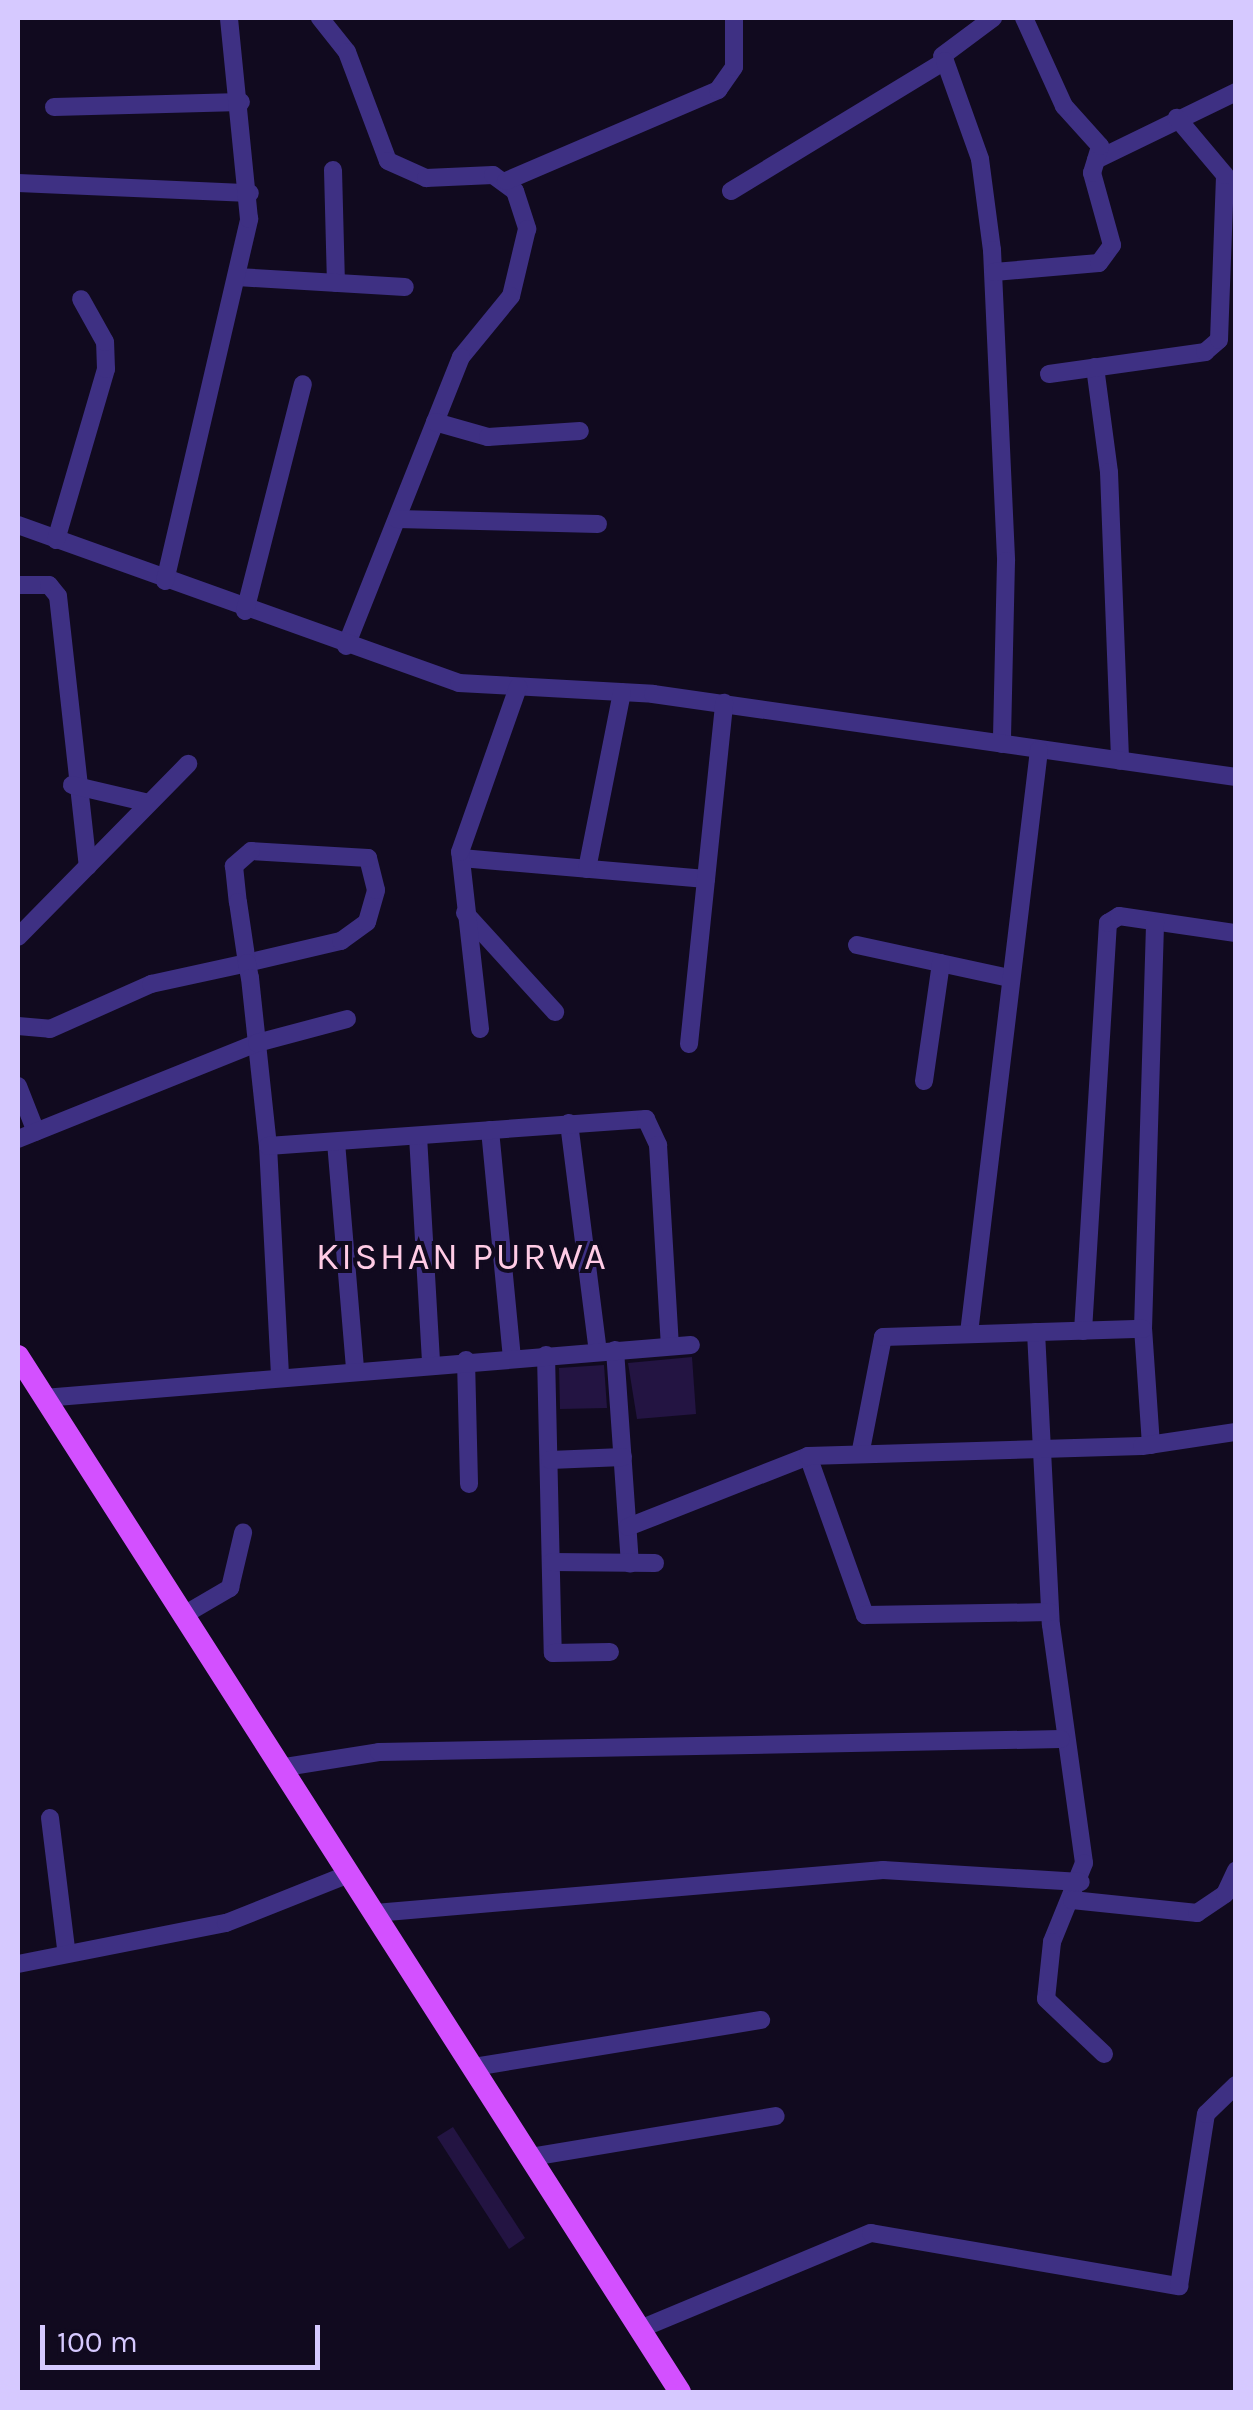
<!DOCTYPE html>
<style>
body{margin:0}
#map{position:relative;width:1253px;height:2410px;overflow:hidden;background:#110a1f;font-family:Karla,sans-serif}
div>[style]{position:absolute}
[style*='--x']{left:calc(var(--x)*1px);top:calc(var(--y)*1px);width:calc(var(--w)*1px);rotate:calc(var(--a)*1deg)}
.building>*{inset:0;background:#231442}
.minor>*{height:18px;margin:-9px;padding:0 9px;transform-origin:9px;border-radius:9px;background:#3e3083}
.major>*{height:22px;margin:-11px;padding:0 11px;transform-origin:11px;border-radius:11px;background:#d350ff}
span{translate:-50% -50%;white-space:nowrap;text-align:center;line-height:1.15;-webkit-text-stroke:8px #110a1f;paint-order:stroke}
.quarter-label{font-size:38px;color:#ffcbe5;letter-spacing:2.5px}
.frame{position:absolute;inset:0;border:20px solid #d6c9ff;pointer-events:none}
.scale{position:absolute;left:40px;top:2325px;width:280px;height:45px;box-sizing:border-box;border:5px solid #d6c9ff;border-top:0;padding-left:12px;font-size:30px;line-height:35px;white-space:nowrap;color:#d6c9ff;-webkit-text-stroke:8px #110a1f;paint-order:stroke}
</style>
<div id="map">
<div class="building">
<div style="clip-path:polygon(692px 1357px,696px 1414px,637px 1419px,628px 1363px)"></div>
<div style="clip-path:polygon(604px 1365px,607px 1408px,560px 1409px,559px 1368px)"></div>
<div style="clip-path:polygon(453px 2127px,525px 2238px,509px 2249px,437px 2137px)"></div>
</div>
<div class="minor">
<div style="--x:320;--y:18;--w:43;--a:51.5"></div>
<div style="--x:347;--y:52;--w:116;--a:69.4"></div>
<div style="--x:388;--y:161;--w:42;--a:24.1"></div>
<div style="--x:426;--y:178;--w:67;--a:-2.6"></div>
<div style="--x:493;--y:175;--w:27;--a:36"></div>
<div style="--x:515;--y:191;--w:40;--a:72"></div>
<div style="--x:527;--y:229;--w:69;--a:103.4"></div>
<div style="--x:511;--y:296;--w:79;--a:129.3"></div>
<div style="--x:461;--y:357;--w:311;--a:111.7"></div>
<div style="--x:942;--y:56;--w:64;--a:-36.7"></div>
<div style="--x:54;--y:107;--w:187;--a:-1.5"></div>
<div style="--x:1096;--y:160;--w:156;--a:-25.9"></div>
<div style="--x:333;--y:170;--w:113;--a:88.5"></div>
<div style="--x:506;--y:181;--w:231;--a:-23.2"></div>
<div style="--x:718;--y:90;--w:28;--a:-55"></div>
<div style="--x:734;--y:67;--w:49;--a:-90"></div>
<div style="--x:18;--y:183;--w:232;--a:2.5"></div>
<div style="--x:731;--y:191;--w:250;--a:-31.3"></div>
<div style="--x:945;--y:61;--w:104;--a:70.3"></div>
<div style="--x:980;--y:159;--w:92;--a:82.5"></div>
<div style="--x:992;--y:250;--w:311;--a:87.4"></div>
<div style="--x:1006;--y:561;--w:183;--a:91.3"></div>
<div style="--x:994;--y:272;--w:105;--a:-4.9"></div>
<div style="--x:1099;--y:263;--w:22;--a:-54"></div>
<div style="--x:1112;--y:245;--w:75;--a:-105.5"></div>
<div style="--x:1092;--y:173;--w:28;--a:-73"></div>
<div style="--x:1100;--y:146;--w:54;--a:-132"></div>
<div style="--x:1064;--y:106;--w:97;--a:-114.4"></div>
<div style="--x:237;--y:277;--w:168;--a:3.4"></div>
<div style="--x:1095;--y:367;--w:106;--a:82.4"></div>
<div style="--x:1109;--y:472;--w:289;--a:87.8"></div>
<div style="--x:1049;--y:374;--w:158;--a:-8"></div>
<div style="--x:1205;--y:352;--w:18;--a:-41"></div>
<div style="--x:1219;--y:340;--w:165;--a:-87.9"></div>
<div style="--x:1225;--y:175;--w:75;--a:-130.1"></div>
<div style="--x:435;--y:422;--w:55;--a:15.8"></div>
<div style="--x:488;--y:437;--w:92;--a:-3.7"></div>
<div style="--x:397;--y:519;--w:201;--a:1.4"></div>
<div style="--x:18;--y:525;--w:468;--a:19.7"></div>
<div style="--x:459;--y:683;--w:194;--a:3.2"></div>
<div style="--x:653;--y:694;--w:589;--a:8.1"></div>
<div style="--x:56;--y:540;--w:178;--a:-73.7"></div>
<div style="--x:106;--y:369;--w:27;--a:-92"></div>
<div style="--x:105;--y:342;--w:49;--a:-119.2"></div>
<div style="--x:165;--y:581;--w:372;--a:-76.9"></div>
<div style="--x:249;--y:219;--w:202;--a:-95.7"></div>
<div style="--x:18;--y:585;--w:31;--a:0"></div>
<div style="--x:49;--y:585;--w:14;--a:51"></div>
<div style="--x:58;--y:596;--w:272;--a:83.7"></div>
<div style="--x:245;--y:611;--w:234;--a:-75.7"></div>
<div style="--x:72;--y:785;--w:79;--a:13.2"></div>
<div style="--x:461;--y:858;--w:246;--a:4.9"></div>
<div style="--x:587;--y:869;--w:180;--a:-78.8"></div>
<div style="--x:465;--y:913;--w:134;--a:47.7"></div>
<div style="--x:18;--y:937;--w:243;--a:-45.5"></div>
<div style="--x:857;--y:945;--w:157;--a:12.2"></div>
<div style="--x:18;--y:1026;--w:32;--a:5"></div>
<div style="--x:50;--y:1029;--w:111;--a:-24"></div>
<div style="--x:151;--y:984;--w:98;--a:-12.3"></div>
<div style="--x:247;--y:963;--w:97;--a:-13.2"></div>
<div style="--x:341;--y:941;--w:32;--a:-36"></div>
<div style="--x:367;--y:922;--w:33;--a:-74"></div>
<div style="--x:376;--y:890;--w:33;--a:-104"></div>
<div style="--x:368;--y:858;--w:117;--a:-176.6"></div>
<div style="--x:251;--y:851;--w:23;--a:139"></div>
<div style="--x:234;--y:866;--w:36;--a:84"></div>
<div style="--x:238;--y:902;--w:62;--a:81.6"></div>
<div style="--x:247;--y:963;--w:15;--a:79"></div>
<div style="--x:250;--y:978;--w:169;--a:83.9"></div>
<div style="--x:268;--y:1146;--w:229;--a:87"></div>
<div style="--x:480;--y:1029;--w:178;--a:-96.4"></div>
<div style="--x:460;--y:852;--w:175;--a:-70.6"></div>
<div style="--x:689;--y:1044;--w:343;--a:-84.1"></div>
<div style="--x:924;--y:1081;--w:119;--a:-81.8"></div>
<div style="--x:18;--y:1086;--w:49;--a:68.6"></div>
<div style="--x:569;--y:1123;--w:230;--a:82.8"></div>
<div style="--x:490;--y:1130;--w:228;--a:84.5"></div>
<div style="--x:418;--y:1136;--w:227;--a:86.7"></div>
<div style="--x:18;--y:1139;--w:258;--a:-21.9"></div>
<div style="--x:257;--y:1043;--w:93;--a:-14.9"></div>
<div style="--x:336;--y:1142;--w:228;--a:85.2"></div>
<div style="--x:268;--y:1146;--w:379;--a:-4.1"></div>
<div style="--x:646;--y:1119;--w:29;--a:65"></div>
<div style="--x:658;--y:1145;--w:201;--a:86.6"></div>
<div style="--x:1083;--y:1331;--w:409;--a:-86.5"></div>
<div style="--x:1108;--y:923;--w:13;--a:-32"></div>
<div style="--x:1119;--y:916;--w:118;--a:8.3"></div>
<div style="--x:1036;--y:1332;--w:293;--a:87.1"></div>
<div style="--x:1051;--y:1625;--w:240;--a:82.1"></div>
<div style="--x:1084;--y:1863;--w:85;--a:112.1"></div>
<div style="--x:1052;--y:1942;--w:57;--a:96"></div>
<div style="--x:1046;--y:1999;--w:80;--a:43.5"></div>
<div style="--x:969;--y:1333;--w:587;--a:-83.15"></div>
<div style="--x:615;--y:1350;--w:214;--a:86"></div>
<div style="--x:546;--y:1355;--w:298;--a:88.7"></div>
<div style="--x:553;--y:1653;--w:57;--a:-1"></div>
<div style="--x:466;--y:1360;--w:124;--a:88.6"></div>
<div style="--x:44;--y:1398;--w:649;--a:-4.68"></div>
<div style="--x:1151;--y:1445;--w:116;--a:-93.9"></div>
<div style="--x:1143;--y:1329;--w:407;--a:-88.3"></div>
<div style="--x:861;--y:1450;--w:115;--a:-79"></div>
<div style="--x:883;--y:1337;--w:260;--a:-1.8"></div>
<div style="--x:808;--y:1456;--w:169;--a:70.3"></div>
<div style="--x:865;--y:1615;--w:185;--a:-0.9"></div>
<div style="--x:550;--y:1460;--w:73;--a:-2.4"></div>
<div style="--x:628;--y:1527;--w:193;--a:-21.5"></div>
<div style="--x:808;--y:1456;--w:334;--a:-1.7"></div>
<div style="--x:1142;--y:1446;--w:95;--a:-8.5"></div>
<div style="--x:552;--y:1562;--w:103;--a:0.6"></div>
<div style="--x:182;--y:1616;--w:56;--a:-30.3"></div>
<div style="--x:230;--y:1588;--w:57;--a:-76.7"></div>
<div style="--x:279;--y:1768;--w:101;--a:-9.1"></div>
<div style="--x:379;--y:1752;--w:682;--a:-1.09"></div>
<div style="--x:50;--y:1818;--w:131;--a:83"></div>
<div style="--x:1072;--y:1900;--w:126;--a:5.9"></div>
<div style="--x:1197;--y:1913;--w:34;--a:-34"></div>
<div style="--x:1225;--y:1894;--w:26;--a:-65"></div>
<div style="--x:375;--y:1913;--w:510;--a:-4.84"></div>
<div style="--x:883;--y:1870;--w:198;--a:3.5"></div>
<div style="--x:18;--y:1964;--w:212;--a:-11.2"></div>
<div style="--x:226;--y:1923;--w:132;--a:-21.7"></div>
<div style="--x:474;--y:2067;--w:291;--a:-9.3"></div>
<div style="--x:531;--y:2157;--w:248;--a:-9.5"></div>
<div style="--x:640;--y:2329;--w:250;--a:-22.6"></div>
<div style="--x:871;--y:2233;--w:313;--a:9.8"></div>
<div style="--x:1179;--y:2286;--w:174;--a:-81.1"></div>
<div style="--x:1206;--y:2114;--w:42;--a:-44"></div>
</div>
<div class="major">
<div style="--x:18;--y:1356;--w:1229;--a:57.42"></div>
</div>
<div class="quarter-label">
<span style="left:462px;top:1257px">KISHAN PURWA</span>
</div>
<div class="frame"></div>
<div class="scale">100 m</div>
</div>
